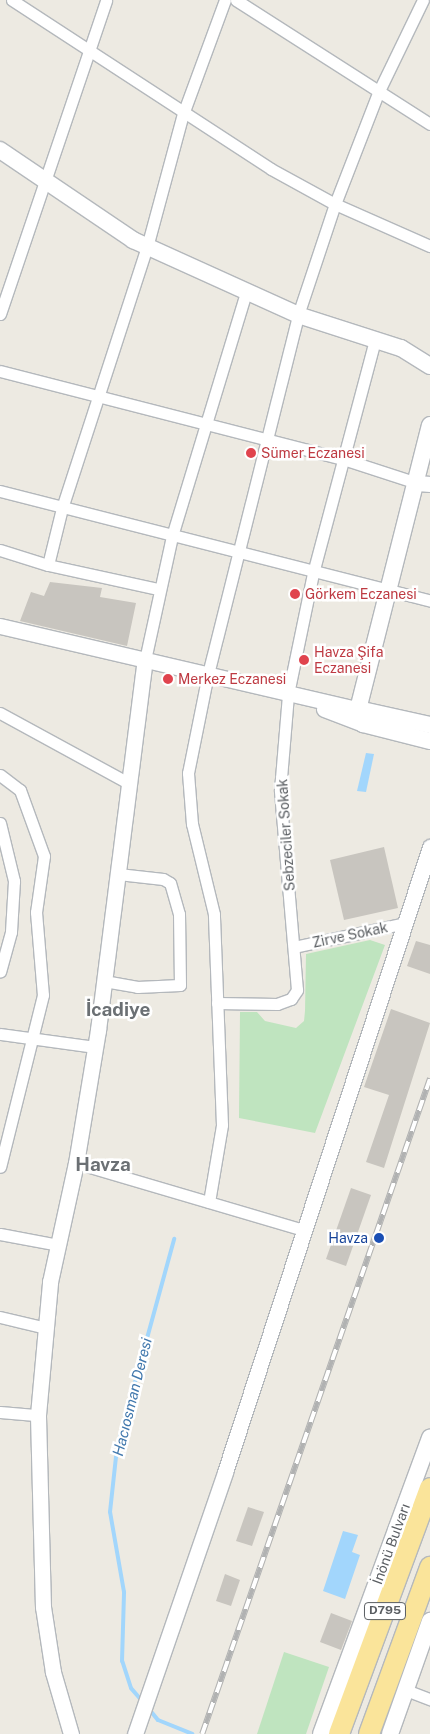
<!DOCTYPE html>
<meta charset="utf-8">
<style>
body{margin:0}
#map{position:relative;width:430px;height:1734px;overflow:hidden;background:#edeae2;font-family:"Public Sans",sans-serif}
div>[style]{position:absolute}
[style*='--x']{left:calc(var(--x)*1px);top:calc(var(--y)*1px);width:calc(var(--w)*1px);rotate:calc(var(--a)*1deg)}
.green>*{inset:0;background:#bfe4bf}
.water>*{inset:0;background:#a2d6fc}
.stream>*{height:4px;margin:-2px;padding:0 2px;transform-origin:2px;border-radius:2px;background:#a2d6fc}
.building>*{inset:0;background:#c8c5bf}
.roads{filter:drop-shadow(1px 0 #b4b8bc) drop-shadow(-1px 0 #b4b8bc) drop-shadow(0 1px #b4b8bc) drop-shadow(0 -1px #b4b8bc)}
.minor>*{height:11px;margin:-5.5px;padding:0 5.5px;transform-origin:5.5px;border-radius:5.5px;background:#fff}
.tertiary>*{height:15px;margin:-7.5px;padding:0 7.5px;transform-origin:7.5px;border-radius:7.5px;background:#fff}
.secondary>*{height:16px;margin:-8px;padding:0 8px;transform-origin:8px;border-radius:8px;background:#fff}
.trunk>*{height:20px;margin:-10px;padding:0 10px;transform-origin:10px;border-radius:10px;background:#fae49a}
.rail>*{height:5.5px;margin-top:-2.75px;transform-origin:0;background:repeating-linear-gradient(90deg,#fff 0 11px,#b1b2b2 0 22px);box-sizing:border-box;border-block:1px solid #b1b2b2}
.dots>*{width:14px;height:14px;translate:-50% -50%;box-sizing:border-box;border:2px solid #fff;border-radius:50%}
span{translate:-50% -50%;white-space:nowrap;text-align:center;line-height:1.15;-webkit-text-stroke:5px #fff;paint-order:stroke}
.shield-label span{padding:1px 4px;background:#fff;border:1px solid;border-radius:4px;-webkit-text-stroke-width:0}
.shield-label{font-size:12px;color:#5a5e62;font-weight:700}
.health-label{font-size:14px;color:#be3a42}
.left{translate:0 -50%;text-align:left}
.street-label{font-size:14px;color:#5a5e62}
.transit-label{font-size:14px;color:#164399}
.right{translate:-100% -50%;text-align:right}
.water-label{font-size:15px;color:#4178ad;font-style:italic}
.district-label{font-size:19px;color:#6b7074;font-weight:700}
</style>
<div id="map">
<div class="green">
<div style="clip-path:polygon(370px 940px,385px 945px,315px 1133px,239px 1118px,240px 1012px,257px 1012px,265px 1021px,296px 1028px,304px 1021px,305px 1011px,306px 954px)"></div>
<div style="clip-path:polygon(284px 1652px,329px 1667px,306px 1734px,257px 1734px)"></div>
</div>
<div class="water">
<div style="clip-path:polygon(366px 753px,374px 754px,366px 792px,357px 791px)"></div>
<div style="clip-path:polygon(343px 1531px,358px 1535px,352px 1552px,360px 1555px,345px 1599px,323px 1591px)"></div>
</div>
<div class="stream">
<div style="--x:143;--y:1702;--w:18;--a:-131"></div>
<div style="--x:131;--y:1688;--w:28;--a:-108"></div>
<div style="--x:122;--y:1661;--w:69;--a:-88.3"></div>
<div style="--x:124;--y:1592;--w:81;--a:-99.9"></div>
<div style="--x:110;--y:1512;--w:64;--a:-83.8"></div>
<div style="--x:117;--y:1448;--w:217;--a:-74.7"></div>
<div style="--x:149;--y:1709;--w:14;--a:51"></div>
<div style="--x:158;--y:1720;--w:37;--a:22"></div>
</div>
<div class="building">
<div style="clip-path:polygon(50px 582px,102px 588px,100px 597px,136px 603px,127px 646px,20px 621px,31px 592px,44px 596px)"></div>
<div style="clip-path:polygon(384px 847px,398px 908px,344px 920px,330px 860px)"></div>
<div style="clip-path:polygon(416px 941px,430px 945px,430px 974px,407px 966px)"></div>
<div style="clip-path:polygon(391px 1009px,430px 1023px,384px 1168px,366px 1162px,389px 1095px,364px 1087px)"></div>
<div style="clip-path:polygon(351px 1188px,371px 1195px,346px 1266px,326px 1259px)"></div>
<div style="clip-path:polygon(248px 1507px,264px 1512px,252px 1546px,236px 1541px)"></div>
<div style="clip-path:polygon(225px 1574px,240px 1580px,231px 1606px,216px 1601px)"></div>
<div style="clip-path:polygon(331px 1613px,352px 1621px,341px 1650px,320px 1642px)"></div>
</div>
<div class="roads">
<div class="minor">
<div style="--x:12;--y:0;--w:309;--a:33.1"></div>
<div style="--x:271;--y:169;--w:73;--a:28.7"></div>
<div style="--x:335;--y:204;--w:104;--a:23.9"></div>
<div style="--x:236;--y:0;--w:230;--a:32.6"></div>
<div style="--x:0;--y:314;--w:331;--a:-71.3"></div>
<div style="--x:0;--y:371;--w:354;--a:14.4"></div>
<div style="--x:343;--y:459;--w:78;--a:18"></div>
<div style="--x:0;--y:491;--w:444;--a:14.3"></div>
<div style="--x:0;--y:550;--w:50;--a:17.4"></div>
<div style="--x:48;--y:565;--w:113;--a:12.3"></div>
<div style="--x:48;--y:565;--w:59;--a:-76.2"></div>
<div style="--x:62;--y:508;--w:274;--a:-72"></div>
<div style="--x:147;--y:247;--w:138;--a:-74.9"></div>
<div style="--x:183;--y:114;--w:121;--a:-69.8"></div>
<div style="--x:145;--y:660;--w:127;--a:-77.7"></div>
<div style="--x:172;--y:536;--w:255;--a:-73.1"></div>
<div style="--x:0;--y:713;--w:148;--a:28.6"></div>
<div style="--x:0;--y:775;--w:25;--a:37"></div>
<div style="--x:20;--y:790;--w:70;--a:70"></div>
<div style="--x:44;--y:856;--w:57;--a:98.1"></div>
<div style="--x:36;--y:912;--w:83;--a:85.2"></div>
<div style="--x:43;--y:995;--w:177;--a:104"></div>
<div style="--x:0;--y:823;--w:60;--a:76.4"></div>
<div style="--x:14;--y:881;--w:51;--a:93.4"></div>
<div style="--x:11;--y:932;--w:41;--a:105.4"></div>
<div style="--x:294;--y:947;--w:115;--a:-12.1"></div>
<div style="--x:104;--y:981;--w:34;--a:10"></div>
<div style="--x:137;--y:987;--w:43;--a:-2.7"></div>
<div style="--x:180;--y:985;--w:71;--a:-90.8"></div>
<div style="--x:179;--y:914;--w:32;--a:-106"></div>
<div style="--x:170;--y:883;--w:8;--a:-150"></div>
<div style="--x:163;--y:879;--w:45;--a:-173.7"></div>
<div style="--x:217;--y:1003;--w:60;--a:1"></div>
<div style="--x:277;--y:1004;--w:15;--a:-20"></div>
<div style="--x:291;--y:999;--w:11;--a:-56"></div>
<div style="--x:297;--y:990;--w:201;--a:-94.9"></div>
<div style="--x:280;--y:790;--w:96;--a:-85.2"></div>
<div style="--x:288;--y:694;--w:124;--a:-78.3"></div>
<div style="--x:313;--y:573;--w:241;--a:-75.1"></div>
<div style="--x:0;--y:1034;--w:96;--a:7.8"></div>
<div style="--x:76;--y:1163;--w:238;--a:16.4"></div>
<div style="--x:209;--y:1202;--w:78;--a:-80.4"></div>
<div style="--x:222;--y:1125;--w:211;--a:-92.2"></div>
<div style="--x:214;--y:914;--w:93;--a:-103.7"></div>
<div style="--x:192;--y:824;--w:51;--a:-94.5"></div>
<div style="--x:188;--y:773;--w:101;--a:-78.6"></div>
<div style="--x:208;--y:674;--w:370;--a:-75.9"></div>
<div style="--x:298;--y:315;--w:117;--a:-71.6"></div>
<div style="--x:335;--y:204;--w:119;--a:-68.8"></div>
<div style="--x:378;--y:93;--w:103;--a:-64.2"></div>
<div style="--x:0;--y:1234;--w:59;--a:10.7"></div>
<div style="--x:0;--y:1317;--w:47;--a:13.4"></div>
<div style="--x:0;--y:1412;--w:38;--a:5"></div>
<div style="--x:406;--y:1690;--w:26;--a:21"></div>
</div>
<div class="tertiary">
<div style="--x:417;--y:483;--w:13;--a:4"></div>
<div style="--x:0;--y:626;--w:367;--a:13.1"></div>
<div style="--x:324;--y:709;--w:42;--a:21"></div>
<div style="--x:71;--y:1734;--w:65;--a:-106.2"></div>
<div style="--x:53;--y:1672;--w:66;--a:-98.7"></div>
<div style="--x:43;--y:1607;--w:192;--a:-91.5"></div>
<div style="--x:38;--y:1415;--w:134;--a:-84.8"></div>
<div style="--x:50;--y:1282;--w:122;--a:-77.7"></div>
<div style="--x:76;--y:1163;--w:135;--a:-80.6"></div>
<div style="--x:98;--y:1030;--w:373;--a:-82.8"></div>
<div style="--x:135;--y:1734;--w:277;--a:-71"></div>
<div style="--x:225;--y:1472;--w:658;--a:-71.84"></div>
</div>
<div class="secondary">
<div style="--x:0;--y:150;--w:161;--a:34.1"></div>
<div style="--x:133;--y:240;--w:181;--a:24.4"></div>
<div style="--x:298;--y:315;--w:108;--a:17.8"></div>
<div style="--x:401;--y:348;--w:34;--a:32"></div>
<div style="--x:430;--y:425;--w:293;--a:104.2"></div>
<div style="--x:358;--y:709;--w:16;--a:72"></div>
<div style="--x:363;--y:724;--w:69;--a:14.2"></div>
<div style="--x:358;--y:709;--w:74;--a:12.5"></div>
<div style="--x:321;--y:1734;--w:316;--a:-69.8"></div>
<div style="--x:390;--y:1734;--w:120;--a:-70.5"></div>
</div>
<div class="trunk">
<div style="--x:339;--y:1734;--w:262;--a:-69.7"></div>
<div style="--x:369;--y:1734;--w:178;--a:-69.9"></div>
</div>
</div>
<div class="rail">
<div style="--x:202;--y:1734;--w:694;--a:-70.83"></div>
</div>
<div class="dots">
<div style="left:251px;top:453px;background:#e0444e"></div>
<div style="left:295px;top:594px;background:#e0444e"></div>
<div style="left:304px;top:660px;background:#e0444e"></div>
<div style="left:168px;top:679px;background:#e0444e"></div>
<div style="left:379px;top:1238px;background:#1a4fb4"></div>
</div>
<div class="shield-label">
<span style="left:385px;top:1611px">D795</span>
</div>
<div class="health-label">
<span class="left" style="left:261px;top:453px">Sümer Eczanesi</span>
<span class="left" style="left:305px;top:594px">Görkem Eczanesi</span>
<span class="left" style="left:314px;top:660px">Havza Şifa<br>Eczanesi</span>
<span class="left" style="left:178px;top:679px">Merkez Eczanesi</span>
</div>
<div class="street-label">
<span style="left:286px;top:835px;rotate:-94deg">Sebzeciler Sokak</span>
<span style="left:350px;top:935px;rotate:-12deg">Zirve Sokak</span>
<span style="left:391px;top:1544px;rotate:-70deg">İnönü Bulvarı</span>
</div>
<div class="transit-label">
<span class="right" style="left:368px;top:1238px">Havza</span>
</div>
<div class="water-label">
<span style="left:132px;top:1397px;rotate:-76deg">Hacıosman Deresi</span>
</div>
<div class="district-label">
<span style="left:118px;top:1010px">İcadiye</span>
<span style="left:103px;top:1165px">Havza</span>
</div>
</div>
